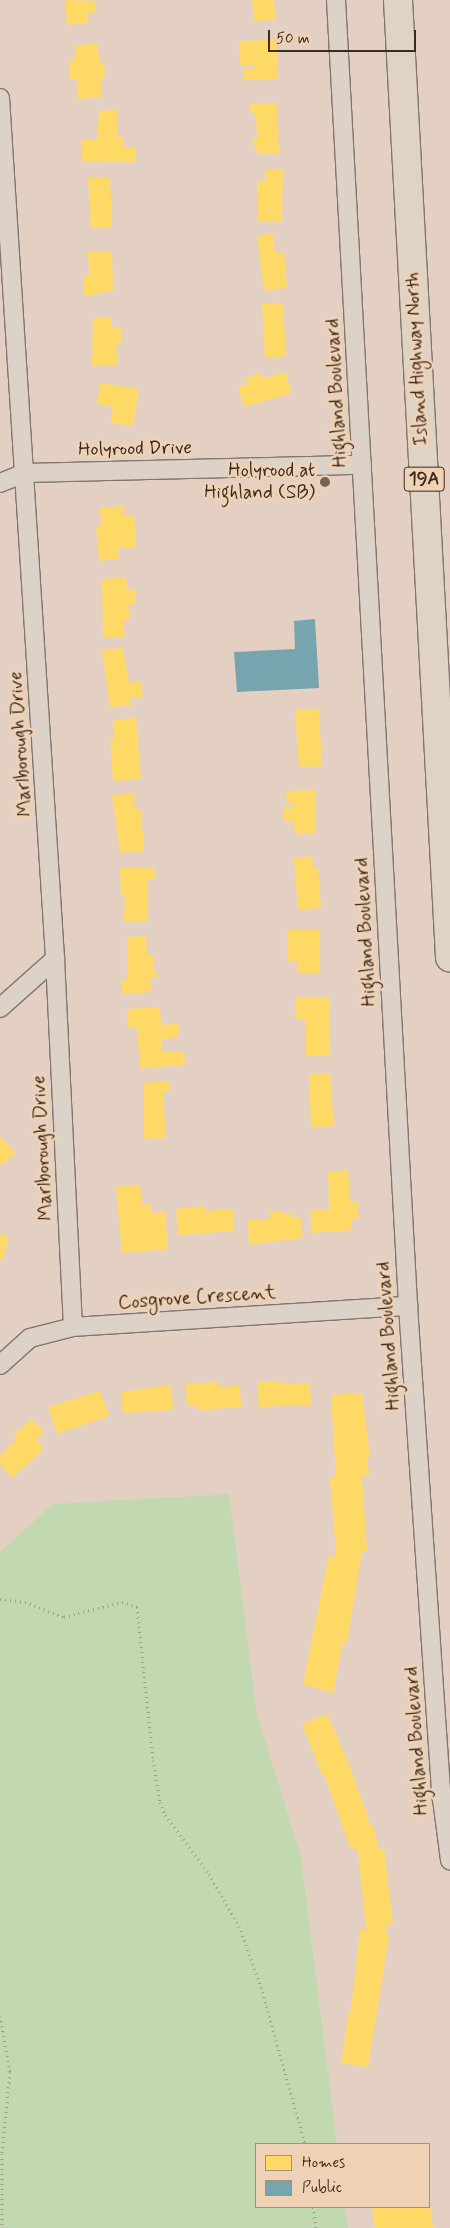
<!DOCTYPE html>
<style>
body{margin:0}
#map{position:relative;width:450px;height:2228px;overflow:hidden;background:#e4d0c2;font-family:Mynerve,sans-serif}
div>[style]{position:absolute}
[style*='--x']{left:calc(var(--x)*1px);top:calc(var(--y)*1px);width:calc(var(--w)*1px);rotate:calc(var(--a)*1deg)}
.green>*{inset:0;background:#c2d8b0}
.homes>*{inset:0;background:#ffd966}
.public>*{inset:0;background:#76a5af}
.path>*{height:3px;margin-top:-1.5px;transform-origin:0;background:repeating-linear-gradient(90deg,#a39a91 0 1px,transparent 0 5px)}
.roads{filter:drop-shadow(1px 0 #82766d) drop-shadow(-1px 0 #82766d) drop-shadow(0 1px #82766d) drop-shadow(0 -1px #82766d)}
.minor>*{height:18px;margin:-9px;padding:0 9px;transform-origin:9px;border-radius:9px;background:#ddd2c7}
.primary>*{height:28px;margin:-14px;padding:0 14px;transform-origin:14px;border-radius:14px;background:#dfd3c5}
.dots>*{width:14px;height:14px;translate:-50% -50%;box-sizing:border-box;border:2px solid #efd2b5;border-radius:50%}
span{translate:-50% -50%;white-space:nowrap;text-align:center;line-height:1.15;-webkit-text-stroke:5px #efd2b5;paint-order:stroke}
.shield-label span{padding:1px 4px;background:#efd2b5;border:1px solid;border-radius:4px;-webkit-text-stroke-width:0}
.shield-label{font-size:18px;color:#3b2a1e;font-weight:700}
.street-label{font-size:19px;color:#3b2a1e}
.poi-label{font-size:19px;color:#3b2a1e}
.right{translate:-100% -50%;text-align:right}
.legend{position:absolute;left:255px;top:2143px;width:175px;height:65px;box-sizing:border-box;background:#efd2b5;border:1px solid #a78f79;margin:0;padding:6px 9px;list-style:none;font-size:15px;color:#3b2a1e}
.legend li{display:flex;align-items:center;gap:10px;height:25px}
.legend b{width:25px;border:1px solid #a78f79}
.scale{position:absolute;left:268px;top:30px;width:148px;height:22px;box-sizing:border-box;border:2px solid #3b2a1e;border-top:0;padding-left:6px;font-size:15px;line-height:18px;white-space:nowrap;color:#3b2a1e;-webkit-text-stroke:4px #efd2b5;paint-order:stroke}
</style>
<div id="map">
<div class="green">
<div style="clip-path:polygon(229px 1494px,257px 1715px,301px 1857px,337px 2144px,256px 2144px,256px 2207px,345px 2207px,348px 2228px,0 2228px,0 1552px,53px 1504px)"></div>
</div>
<div class="homes">
<div style="clip-path:polygon(65px 0,95px 1px,96px 12px,87px 13px,88px 23px,67px 25px)"></div>
<div style="clip-path:polygon(252px 0,274px 0,276px 20px,254px 21px)"></div>
<div style="clip-path:polygon(277px 40px,278px 79px,243px 80px,243px 69px,254px 69px,254px 66px,240px 66px,239px 41px)"></div>
<div style="clip-path:polygon(97px 43px,99px 60px,102px 61px,106px 74px,102px 80px,102px 97px,78px 99px,77px 80px,70px 80px,69px 60px,76px 60px,75px 46px)"></div>
<div style="clip-path:polygon(277px 103px,279px 153px,258px 154px,252px 139px,257px 139px,256px 114px,251px 114px,250px 104px)"></div>
<div style="clip-path:polygon(117px 110px,118px 138px,124px 138px,124px 148px,135px 148px,136px 162px,82px 161px,81px 140px,97px 139px,99px 111px)"></div>
<div style="clip-path:polygon(265px 170px,283px 170px,282px 221px,258px 222px,257px 181px,266px 181px)"></div>
<div style="clip-path:polygon(88px 178px,110px 178px,112px 228px,91px 228px)"></div>
<div style="clip-path:polygon(273px 234px,275px 253px,284px 252px,287px 288px,264px 290px,257px 235px)"></div>
<div style="clip-path:polygon(112px 251px,113px 291px,84px 296px,84px 275px,89px 275px,88px 252px)"></div>
<div style="clip-path:polygon(283px 303px,286px 356px,265px 358px,262px 304px)"></div>
<div style="clip-path:polygon(111px 317px,112px 328px,121px 327px,122px 344px,116px 344px,118px 365px,92px 366px,93px 318px)"></div>
<div style="clip-path:polygon(285px 372px,292px 393px,244px 407px,238px 387px,248px 384px,246px 378px,260px 373px,262px 379px)"></div>
<div style="clip-path:polygon(100px 383px,139px 389px,133px 426px,111px 423px,113px 407px,97px 404px)"></div>
<div style="clip-path:polygon(123px 506px,123px 516px,134px 515px,136px 547px,118px 548px,119px 559px,99px 561px,96px 525px,101px 525px,100px 508px)"></div>
<div style="clip-path:polygon(126px 577px,127px 590px,135px 590px,135px 604px,128px 605px,130px 620px,123px 621px,125px 637px,103px 638px,102px 579px)"></div>
<div style="clip-path:polygon(123px 648px,129px 683px,141px 682px,143px 697px,130px 698px,131px 705px,110px 707px,102px 650px)"></div>
<div style="clip-path:polygon(295px 710px,319px 710px,322px 766px,299px 767px)"></div>
<div style="clip-path:polygon(136px 718px,141px 779px,113px 781px,110px 741px,114px 741px,113px 720px)"></div>
<div style="clip-path:polygon(315px 790px,316px 833px,295px 834px,294px 821px,284px 822px,283px 807px,294px 807px,293px 803px,287px 803px,286px 791px)"></div>
<div style="clip-path:polygon(134px 793px,135px 809px,141px 809px,144px 851px,120px 853px,112px 795px)"></div>
<div style="clip-path:polygon(312px 856px,313px 868px,318px 868px,321px 908px,298px 910px,294px 858px)"></div>
<div style="clip-path:polygon(154px 867px,155px 880px,147px 880px,148px 921px,124px 921px,125px 896px,121px 897px,120px 868px)"></div>
<div style="clip-path:polygon(287px 930px,319px 930px,319px 973px,298px 973px,298px 961px,287px 961px)"></div>
<div style="clip-path:polygon(146px 936px,147px 955px,153px 955px,154px 971px,157px 971px,158px 978px,150px 978px,151px 992px,122px 994px,122px 980px,127px 980px,127px 937px)"></div>
<div style="clip-path:polygon(329px 997px,330px 1055px,306px 1056px,305px 1019px,296px 1020px,295px 998px)"></div>
<div style="clip-path:polygon(160px 1007px,161px 1025px,177px 1024px,180px 1028px,177px 1038px,162px 1039px,162px 1052px,184px 1051px,185px 1065px,140px 1068px,137px 1027px,128px 1027px,127px 1009px)"></div>
<div style="clip-path:polygon(330px 1073px,334px 1126px,311px 1127px,309px 1074px)"></div>
<div style="clip-path:polygon(169px 1081px,169px 1092px,163px 1092px,166px 1138px,144px 1139px,144px 1083px)"></div>
<div style="clip-path:polygon(0 1136px,15px 1153px,0 1166px)"></div>
<div style="clip-path:polygon(348px 1170px,350px 1202px,357px 1202px,359px 1218px,351px 1219px,352px 1230px,312px 1233px,310px 1211px,329px 1209px,328px 1172px)"></div>
<div style="clip-path:polygon(140px 1185px,142px 1205px,151px 1204px,152px 1213px,165px 1212px,168px 1249px,122px 1253px,116px 1187px)"></div>
<div style="clip-path:polygon(204px 1206px,205px 1211px,233px 1209px,234px 1231px,178px 1235px,176px 1209px)"></div>
<div style="clip-path:polygon(269px 1211px,282px 1211px,283px 1213px,292px 1213px,292px 1217px,301px 1217px,302px 1238px,249px 1245px,248px 1220px,270px 1219px)"></div>
<div style="clip-path:polygon(0 1234px,9px 1237px,2px 1261px,0 1260px)"></div>
<div style="clip-path:polygon(282px 1381px,283px 1384px,310px 1383px,311px 1405px,259px 1407px,257px 1382px)"></div>
<div style="clip-path:polygon(218px 1382px,219px 1387px,240px 1386px,241px 1407px,198px 1410px,198px 1405px,187px 1406px,186px 1384px)"></div>
<div style="clip-path:polygon(171px 1385px,173px 1410px,123px 1413px,121px 1392px)"></div>
<div style="clip-path:polygon(100px 1391px,109px 1416px,57px 1434px,48px 1407px)"></div>
<div style="clip-path:polygon(362px 1393px,370px 1457px,367px 1457px,369px 1476px,362px 1476px,367px 1551px,362px 1551px,347px 1643px,343px 1642px,333px 1693px,303px 1684px,329px 1555px,335px 1557px,336px 1552px,330px 1478px,336px 1478px,331px 1395px)"></div>
<div style="clip-path:polygon(32px 1419px,44px 1432px,36px 1439px,44px 1449px,12px 1478px,0 1464px,0 1455px,17px 1439px,13px 1435px)"></div>
<div style="clip-path:polygon(327px 1714px,349px 1764px,371px 1826px,373px 1825px,379px 1849px,384px 1849px,393px 1923px,388px 1924px,386px 1935px,389px 1936px,368px 2067px,341px 2063px,349px 2009px,351px 2009px,360px 1930px,366px 1931px,366px 1926px,358px 1852px,356px 1848px,351px 1850px,324px 1774px,322px 1775px,302px 1724px)"></div>
<div style="clip-path:polygon(372px 2207px,430px 2207px,433px 2228px,375px 2228px)"></div>
</div>
<div class="public">
<div style="clip-path:polygon(315px 619px,319px 688px,237px 692px,234px 652px,295px 649px,294px 621px)"></div>
</div>
<div class="path">
<div style="--x:0;--y:1599;--w:25;--a:7"></div>
<div style="--x:25;--y:1602;--w:42;--a:21"></div>
<div style="--x:64;--y:1617;--w:60;--a:-14.5"></div>
<div style="--x:122;--y:1602;--w:16;--a:18"></div>
<div style="--x:137;--y:1607;--w:154;--a:84"></div>
<div style="--x:153;--y:1760;--w:43;--a:80.5"></div>
<div style="--x:160;--y:1802;--w:14;--a:69"></div>
<div style="--x:165;--y:1815;--w:74;--a:53.3"></div>
<div style="--x:209;--y:1874;--w:60;--a:60"></div>
<div style="--x:239;--y:1926;--w:65;--a:70.2"></div>
<div style="--x:261;--y:1987;--w:163;--a:74.3"></div>
<div style="--x:0;--y:2016;--w:57;--a:79.9"></div>
<div style="--x:10;--y:2072;--w:82;--a:95.6"></div>
<div style="--x:2;--y:2154;--w:74;--a:90"></div>
<div style="--x:313;--y:2207;--w:21;--a:82"></div>
</div>
<div class="roads">
<div class="minor">
<div style="--x:336;--y:0;--w:1308;--a:86.84"></div>
<div style="--x:408;--y:1306;--w:494;--a:86.1"></div>
<div style="--x:442;--y:1799;--w:62;--a:82.5"></div>
<div style="--x:0;--y:98;--w:863;--a:86.34"></div>
<div style="--x:55;--y:959;--w:368;--a:87.2"></div>
<div style="--x:0;--y:483;--w:27;--a:-22"></div>
<div style="--x:25;--y:473;--w:337;--a:-1.4"></div>
<div style="--x:0;--y:1008;--w:74;--a:-41.7"></div>
<div style="--x:0;--y:1365;--w:40;--a:-42"></div>
<div style="--x:30;--y:1338;--w:44;--a:-14.3"></div>
<div style="--x:73;--y:1327;--w:336;--a:-3.6"></div>
</div>
<div class="primary">
<div style="--x:398;--y:0;--w:959;--a:86.89"></div>
</div>
</div>
<div class="dots">
<div style="left:325px;top:482px;background:#766457"></div>
</div>
<div class="shield-label">
<span style="left:424px;top:479px">19A</span>
</div>
<div class="street-label">
<span style="left:417px;top:359px;rotate:-93deg">Island Highway North</span>
<span style="left:337px;top:393px;rotate:-93deg">Highland Boulevard</span>
<span style="left:135px;top:449px;rotate:-1deg">Holyrood Drive</span>
<span style="left:21px;top:744px;rotate:-94deg">Marlborough Drive</span>
<span style="left:366px;top:932px;rotate:-93deg">Highland Boulevard</span>
<span style="left:43px;top:1148px;rotate:-93deg">Marlborough Drive</span>
<span style="left:197px;top:1298px;rotate:-4deg">Cosgrove Crescent</span>
<span style="left:389px;top:1336px;rotate:-94deg">Highland Boulevard</span>
<span style="left:417px;top:1741px;rotate:-94deg">Highland Boulevard</span>
</div>
<div class="poi-label">
<span class="right" style="left:315px;top:482px">Holyrood at<br>Highland (SB)</span>
</div>
<ul class="legend">
<li><b style="height:14px;background:#ffd966"></b>Homes</li>
<li><b style="height:14px;background:#76a5af"></b>Public</li>
</ul>
<div class="scale">50 m</div>
</div>
